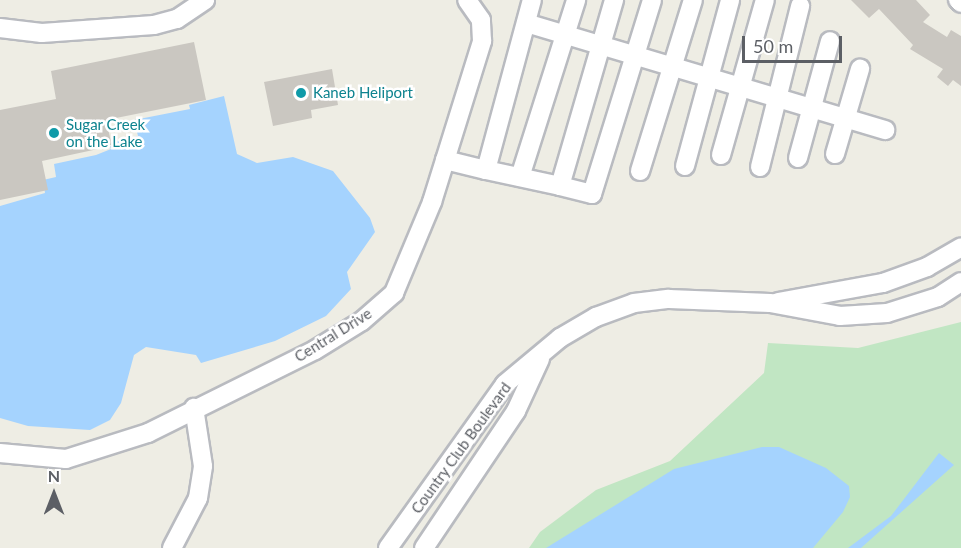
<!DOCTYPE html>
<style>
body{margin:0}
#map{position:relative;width:961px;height:548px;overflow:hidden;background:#eeede4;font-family:Lato,sans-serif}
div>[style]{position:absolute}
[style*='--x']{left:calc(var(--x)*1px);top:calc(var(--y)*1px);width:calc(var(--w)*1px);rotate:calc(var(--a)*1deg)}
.green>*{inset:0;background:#c1e6c3}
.water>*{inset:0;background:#a5d3fe}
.building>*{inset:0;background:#cac7c1}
.roads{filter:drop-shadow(2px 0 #b9bbc0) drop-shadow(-2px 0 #b9bbc0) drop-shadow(0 2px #b9bbc0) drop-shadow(0 -2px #b9bbc0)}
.minor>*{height:18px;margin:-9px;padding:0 9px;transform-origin:9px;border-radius:9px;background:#fff}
.dots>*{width:16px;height:16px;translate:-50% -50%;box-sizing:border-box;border:3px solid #fff;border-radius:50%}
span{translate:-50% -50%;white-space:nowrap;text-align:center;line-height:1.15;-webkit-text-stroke:5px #fff;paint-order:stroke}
.culture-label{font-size:15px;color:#0d838f}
.left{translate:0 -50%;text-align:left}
.street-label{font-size:15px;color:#5c5f65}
.north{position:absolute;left:24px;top:464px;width:60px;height:60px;-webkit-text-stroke:4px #fff;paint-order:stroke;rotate:0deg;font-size:16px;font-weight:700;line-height:24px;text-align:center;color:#5c5f65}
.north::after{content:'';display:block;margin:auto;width:21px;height:27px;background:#5c5f65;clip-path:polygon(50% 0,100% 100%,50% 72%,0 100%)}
.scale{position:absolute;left:742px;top:36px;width:100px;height:27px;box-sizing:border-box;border:3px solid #5c5f65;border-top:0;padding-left:8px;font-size:18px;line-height:21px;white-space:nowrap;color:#5c5f65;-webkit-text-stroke:4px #fff;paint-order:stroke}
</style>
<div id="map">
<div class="green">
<div style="clip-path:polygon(961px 322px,961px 548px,529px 548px,540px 532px,596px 490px,670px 461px,764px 373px,768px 343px,858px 348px)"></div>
</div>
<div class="water">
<div style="clip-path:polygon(224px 96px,237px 154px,257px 163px,293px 157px,333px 171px,370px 218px,375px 232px,347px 272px,351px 289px,326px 316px,275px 341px,201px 363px,196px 355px,146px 347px,134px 355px,121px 403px,110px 420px,90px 430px,28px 426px,0 418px,0 206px,45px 193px,43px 180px,56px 177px,54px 164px,96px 155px,111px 149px,109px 143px,138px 136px,134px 120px,190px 109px,189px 105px)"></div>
<div style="clip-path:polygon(762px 447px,779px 447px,826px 468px,849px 486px,850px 497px,843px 512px,813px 548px,546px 548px,674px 469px)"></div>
<div style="clip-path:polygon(939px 453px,954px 465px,861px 548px,848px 548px,891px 516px)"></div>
</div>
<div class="building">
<div style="clip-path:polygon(851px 0,916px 0,930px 15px,923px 22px,947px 37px,951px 30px,961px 36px,961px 86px,953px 80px,948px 86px,937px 77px,943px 69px,910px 49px,913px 45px,879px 9px,869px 18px)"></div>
<div style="clip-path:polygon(194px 42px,206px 100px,106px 120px,112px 146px,42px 161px,48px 190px,0 200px,0 110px,56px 99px,51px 71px)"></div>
<div style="clip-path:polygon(332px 69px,338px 105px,311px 110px,312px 118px,273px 126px,264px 82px)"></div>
</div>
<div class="roads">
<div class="minor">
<div style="--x:958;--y:0;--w:4;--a:45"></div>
<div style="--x:526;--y:23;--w:375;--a:16.6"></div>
<div style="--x:0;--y:28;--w:42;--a:6.8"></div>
<div style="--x:42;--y:33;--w:112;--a:-4.1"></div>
<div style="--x:154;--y:25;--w:24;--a:-15"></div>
<div style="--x:177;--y:19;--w:34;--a:-34"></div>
<div style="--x:835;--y:154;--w:89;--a:-73.6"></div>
<div style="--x:721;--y:155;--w:161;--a:-74.2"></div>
<div style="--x:798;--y:158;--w:121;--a:-74.7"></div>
<div style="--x:445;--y:160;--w:42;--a:13.7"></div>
<div style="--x:486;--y:170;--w:176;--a:-74.9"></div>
<div style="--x:685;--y:166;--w:172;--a:-74.8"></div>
<div style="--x:760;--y:167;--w:166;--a:-76"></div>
<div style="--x:486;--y:170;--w:76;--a:12.2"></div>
<div style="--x:560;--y:186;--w:194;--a:-73.8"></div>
<div style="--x:640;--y:171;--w:179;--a:-72.8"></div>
<div style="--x:520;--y:177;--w:186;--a:-72.4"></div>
<div style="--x:560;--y:186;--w:33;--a:14"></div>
<div style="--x:592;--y:194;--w:203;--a:-72.8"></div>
<div style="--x:778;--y:302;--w:107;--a:-10.3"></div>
<div style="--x:883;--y:283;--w:47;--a:-20"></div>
<div style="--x:927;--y:267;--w:39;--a:-30"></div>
<div style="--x:0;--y:453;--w:66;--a:5.2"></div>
<div style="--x:66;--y:459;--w:86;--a:-17.6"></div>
<div style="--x:148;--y:433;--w:186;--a:-26.4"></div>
<div style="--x:315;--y:350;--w:55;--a:-31.7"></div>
<div style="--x:362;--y:321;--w:43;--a:-41.2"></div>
<div style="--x:394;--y:293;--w:99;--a:-67.3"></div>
<div style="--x:432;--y:202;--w:169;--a:-72.7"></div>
<div style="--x:482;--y:41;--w:21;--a:-93"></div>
<div style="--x:481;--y:20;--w:24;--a:-125"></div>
<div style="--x:172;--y:548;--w:56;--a:-62.5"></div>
<div style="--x:198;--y:498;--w:32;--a:-81"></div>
<div style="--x:203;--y:466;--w:59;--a:-98.8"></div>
<div style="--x:388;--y:548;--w:201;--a:-54.5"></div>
<div style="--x:505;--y:384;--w:72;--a:-39.9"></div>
<div style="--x:560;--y:338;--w:42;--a:-30.3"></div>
<div style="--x:596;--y:317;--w:40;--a:-20.2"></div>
<div style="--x:634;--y:303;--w:35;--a:-7"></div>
<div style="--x:669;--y:299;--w:101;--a:2.3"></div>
<div style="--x:770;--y:303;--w:71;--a:10.5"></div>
<div style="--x:840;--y:316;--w:47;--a:-3.7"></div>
<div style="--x:887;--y:313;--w:53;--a:-17.4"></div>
<div style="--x:938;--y:297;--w:27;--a:-33"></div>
<div style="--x:424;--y:548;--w:165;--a:-56.1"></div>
<div style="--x:516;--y:411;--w:57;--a:-65.2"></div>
</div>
</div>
<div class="dots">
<div style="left:301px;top:93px;background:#0f9aa8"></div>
<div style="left:54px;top:133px;background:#0f9aa8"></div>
</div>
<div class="culture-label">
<span class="left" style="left:313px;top:93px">Kaneb Heliport</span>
<span class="left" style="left:66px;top:133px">Sugar Creek<br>on the Lake</span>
</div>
<div class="street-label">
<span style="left:333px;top:335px;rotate:-32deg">Central Drive</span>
<span style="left:461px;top:448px;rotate:-54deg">Country Club Boulevard</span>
</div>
<div class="north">N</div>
<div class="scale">50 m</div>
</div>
